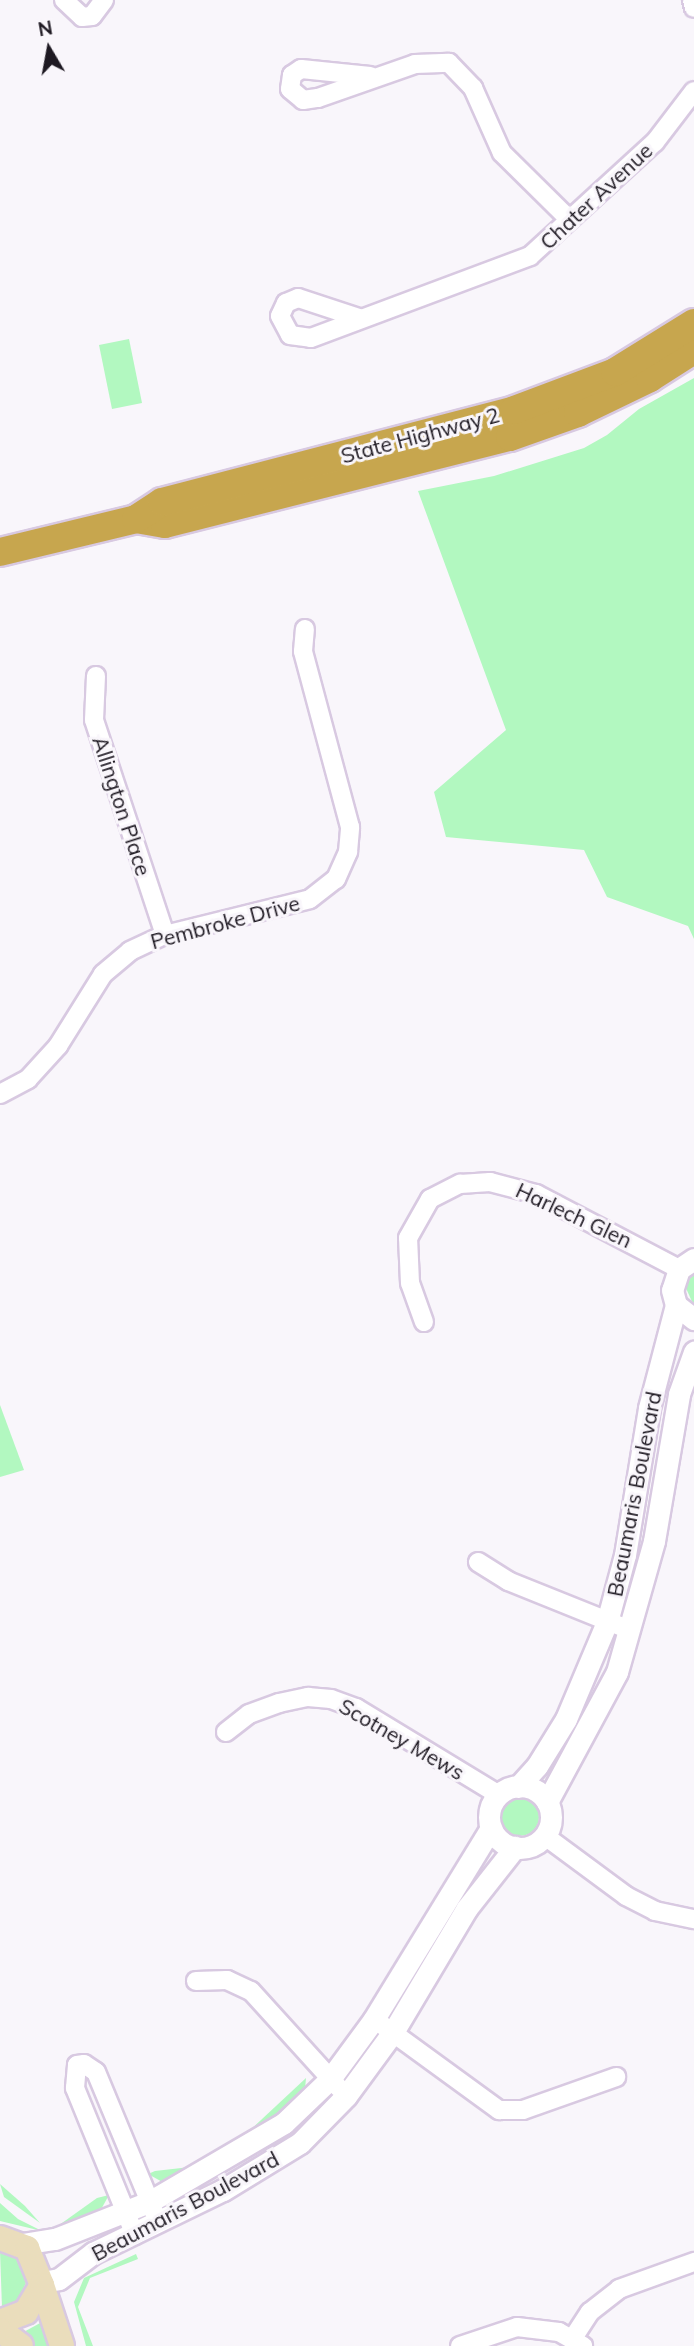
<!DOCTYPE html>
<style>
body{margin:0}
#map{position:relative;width:694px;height:2346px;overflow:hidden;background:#f9f6fb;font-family:Mulish,sans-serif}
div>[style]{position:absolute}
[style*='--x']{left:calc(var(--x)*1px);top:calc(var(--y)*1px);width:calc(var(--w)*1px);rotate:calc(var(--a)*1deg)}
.green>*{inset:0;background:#b2f8c0}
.round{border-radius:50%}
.roads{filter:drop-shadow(2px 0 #d8c9e1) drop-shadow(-2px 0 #d8c9e1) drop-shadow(0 2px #d8c9e1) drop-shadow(0 -2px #d8c9e1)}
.minor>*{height:18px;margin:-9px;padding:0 9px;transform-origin:9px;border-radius:9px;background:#fff}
.tertiary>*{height:21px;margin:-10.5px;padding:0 10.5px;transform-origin:10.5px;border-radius:10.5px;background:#fff}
.tertiary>.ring{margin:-10.5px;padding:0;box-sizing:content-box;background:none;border:21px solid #fff;border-radius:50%}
.secondary>*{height:24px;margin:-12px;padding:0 12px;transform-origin:12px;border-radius:12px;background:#eaddbc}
.trunk>*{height:28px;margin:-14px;padding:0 14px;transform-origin:14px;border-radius:14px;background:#c7a64e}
span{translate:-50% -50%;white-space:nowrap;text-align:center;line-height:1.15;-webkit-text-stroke:6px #f9f6fb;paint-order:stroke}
.street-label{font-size:21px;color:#1e1922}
.north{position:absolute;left:14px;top:14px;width:70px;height:70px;-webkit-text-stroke:5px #f9f6fb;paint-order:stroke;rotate:350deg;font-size:19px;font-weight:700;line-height:28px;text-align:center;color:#1e1922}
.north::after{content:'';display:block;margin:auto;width:24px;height:32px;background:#1e1922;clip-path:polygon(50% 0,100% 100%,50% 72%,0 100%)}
</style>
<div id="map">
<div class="green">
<div style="clip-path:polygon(129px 339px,142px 403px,112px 409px,99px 345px)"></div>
<div style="clip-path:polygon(694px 378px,694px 939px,688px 926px,607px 897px,584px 850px,446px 837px,434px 792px,506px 730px,418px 491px,494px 476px,584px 448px,607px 435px,639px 409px)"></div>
<div style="clip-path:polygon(694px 1272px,694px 1306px,685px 1286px)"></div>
<div style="clip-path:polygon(0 1405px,24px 1470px,0 1477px)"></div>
<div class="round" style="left:501px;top:1798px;width:38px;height:38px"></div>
<div style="clip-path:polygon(306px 2078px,305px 2089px,283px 2112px,245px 2135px)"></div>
<div style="clip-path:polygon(190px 2167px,166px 2184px,148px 2174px,155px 2171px)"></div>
<div style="clip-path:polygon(0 2184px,25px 2206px,40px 2223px,4px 2197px)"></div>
<div style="clip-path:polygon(109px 2195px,99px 2213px,55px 2228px,97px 2198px)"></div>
<div style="clip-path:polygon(0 2203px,18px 2219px,42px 2231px,0 2221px)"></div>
<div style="clip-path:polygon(0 2251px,17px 2259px,26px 2283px,18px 2300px,2px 2308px)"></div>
<div style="clip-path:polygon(136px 2254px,138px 2259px,90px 2278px,78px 2307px,93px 2346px,86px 2346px,74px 2302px,84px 2278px)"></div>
<div style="clip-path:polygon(42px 2322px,57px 2346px,34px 2346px,20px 2334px)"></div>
</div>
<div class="roads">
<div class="minor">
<div style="--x:64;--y:0;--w:25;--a:43"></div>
<div style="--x:82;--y:17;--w:10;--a:-6"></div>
<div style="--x:92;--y:16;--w:20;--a:-53"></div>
<div style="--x:692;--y:0;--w:8;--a:76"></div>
<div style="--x:370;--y:76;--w:69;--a:-174.2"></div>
<div style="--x:301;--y:69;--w:11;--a:146"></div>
<div style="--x:292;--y:75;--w:14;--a:98"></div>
<div style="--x:290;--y:89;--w:17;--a:40"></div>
<div style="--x:303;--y:100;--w:15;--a:-8"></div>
<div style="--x:318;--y:98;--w:103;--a:-19.3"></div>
<div style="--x:415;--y:64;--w:34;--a:-2"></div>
<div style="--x:449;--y:63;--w:35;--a:46"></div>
<div style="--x:473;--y:88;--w:71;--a:66"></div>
<div style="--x:502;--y:153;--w:94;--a:44.6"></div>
<div style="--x:359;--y:318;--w:64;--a:-161.8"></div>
<div style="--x:298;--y:298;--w:13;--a:157"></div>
<div style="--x:286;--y:303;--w:14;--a:115"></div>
<div style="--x:280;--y:316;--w:21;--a:62"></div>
<div style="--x:290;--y:335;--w:21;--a:8"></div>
<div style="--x:311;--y:338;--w:234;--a:-20.5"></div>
<div style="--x:530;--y:256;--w:169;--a:-42.4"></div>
<div style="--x:655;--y:142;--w:64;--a:-52.6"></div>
<div style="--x:96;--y:676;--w:44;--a:92.6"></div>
<div style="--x:94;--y:720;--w:226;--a:71.7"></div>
<div style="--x:0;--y:1094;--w:32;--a:-28"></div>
<div style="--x:28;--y:1079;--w:45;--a:-47.7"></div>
<div style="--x:58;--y:1046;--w:85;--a:-58"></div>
<div style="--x:103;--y:974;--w:35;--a:-40"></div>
<div style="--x:130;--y:951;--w:38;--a:-25"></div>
<div style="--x:165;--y:935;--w:149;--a:-13.9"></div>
<div style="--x:310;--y:899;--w:33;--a:-38"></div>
<div style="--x:336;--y:879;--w:30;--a:-66"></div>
<div style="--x:348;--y:852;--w:25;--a:-85"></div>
<div style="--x:350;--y:827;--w:182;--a:-105"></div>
<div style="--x:303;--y:651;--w:22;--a:-85"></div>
<div style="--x:424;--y:1322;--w:41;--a:-109.7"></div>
<div style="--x:410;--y:1283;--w:45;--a:-92.5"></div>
<div style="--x:408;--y:1238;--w:45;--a:-60.6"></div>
<div style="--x:430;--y:1199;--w:34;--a:-27"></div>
<div style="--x:460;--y:1184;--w:30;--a:-4"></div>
<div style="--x:490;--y:1182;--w:48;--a:14.6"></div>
<div style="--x:536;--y:1194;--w:161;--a:27.7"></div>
<div style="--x:478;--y:1562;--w:36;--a:32"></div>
<div style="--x:508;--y:1581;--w:131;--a:21.9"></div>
<div style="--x:226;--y:1732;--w:29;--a:-38"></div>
<div style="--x:249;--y:1714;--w:32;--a:-20"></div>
<div style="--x:279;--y:1703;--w:30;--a:-12"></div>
<div style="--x:308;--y:1697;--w:23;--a:5"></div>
<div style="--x:331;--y:1699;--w:27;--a:20"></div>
<div style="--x:356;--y:1708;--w:167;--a:31.3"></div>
<div style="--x:545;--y:1836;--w:101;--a:36.5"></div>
<div style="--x:626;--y:1896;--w:33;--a:27"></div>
<div style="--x:655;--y:1911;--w:40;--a:12"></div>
<div style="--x:196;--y:1981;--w:31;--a:-2"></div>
<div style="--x:227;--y:1980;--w:26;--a:25"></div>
<div style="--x:251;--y:1991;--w:131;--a:47.8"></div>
<div style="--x:374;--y:2019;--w:155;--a:36.1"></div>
<div style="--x:499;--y:2110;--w:24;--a:0"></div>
<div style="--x:523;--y:2110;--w:99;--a:-19.5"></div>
<div style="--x:135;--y:2235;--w:159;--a:-112.2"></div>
<div style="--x:75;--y:2088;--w:23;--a:-85"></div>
<div style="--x:77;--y:2065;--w:7;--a:-8"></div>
<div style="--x:84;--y:2064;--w:14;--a:34"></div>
<div style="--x:96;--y:2072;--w:152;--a:67.5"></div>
<div style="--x:573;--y:2338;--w:31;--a:-57"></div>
<div style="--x:590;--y:2312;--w:37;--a:-38"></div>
<div style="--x:619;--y:2289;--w:80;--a:-19.8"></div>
<div style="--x:460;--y:2346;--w:60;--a:-18.4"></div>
<div style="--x:517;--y:2327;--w:42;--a:6.8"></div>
<div style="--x:559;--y:2332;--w:28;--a:30"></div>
</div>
<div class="tertiary">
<div style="--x:694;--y:1259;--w:18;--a:146"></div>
<div style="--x:679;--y:1269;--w:22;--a:108"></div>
<div style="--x:672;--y:1290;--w:16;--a:75"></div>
<div style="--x:676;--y:1305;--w:23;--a:38"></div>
<div class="ring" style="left:489px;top:1786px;width:41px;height:41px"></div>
<div style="--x:518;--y:1787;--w:28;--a:-48"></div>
<div style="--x:537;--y:1766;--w:55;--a:-58.3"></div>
<div style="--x:566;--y:1719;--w:105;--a:-67.1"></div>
<div style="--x:607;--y:1622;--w:69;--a:-75"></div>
<div style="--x:625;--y:1555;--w:149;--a:-80.7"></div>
<div style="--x:649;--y:1408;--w:106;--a:-75.3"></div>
<div style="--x:547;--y:1802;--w:148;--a:-61.7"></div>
<div style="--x:617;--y:1672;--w:136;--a:-74.2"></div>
<div style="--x:654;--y:1541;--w:149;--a:-80.3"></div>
<div style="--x:679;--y:1394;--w:45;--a:-70.3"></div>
<div style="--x:22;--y:2244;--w:33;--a:-9"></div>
<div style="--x:55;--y:2239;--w:101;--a:-21.5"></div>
<div style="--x:149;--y:2202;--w:156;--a:-30.3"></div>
<div style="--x:284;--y:2123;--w:64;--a:-43.7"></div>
<div style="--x:330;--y:2079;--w:74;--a:-53.7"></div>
<div style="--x:374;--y:2019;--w:224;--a:-58.5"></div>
<div style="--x:42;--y:2282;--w:17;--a:-10"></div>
<div style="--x:59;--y:2279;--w:43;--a:-37.4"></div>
<div style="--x:93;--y:2253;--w:144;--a:-25.9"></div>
<div style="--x:223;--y:2190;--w:90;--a:-31.4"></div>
<div style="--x:300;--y:2143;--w:66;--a:-45.6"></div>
<div style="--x:346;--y:2096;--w:79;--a:-53.7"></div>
<div style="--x:393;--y:2032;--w:144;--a:-59.2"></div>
<div style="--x:467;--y:1908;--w:78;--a:-51.8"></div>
</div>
<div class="secondary">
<div style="--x:0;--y:2238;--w:29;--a:20"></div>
<div style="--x:27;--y:2248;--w:40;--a:68"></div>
<div style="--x:42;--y:2285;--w:31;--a:121"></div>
<div style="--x:26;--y:2312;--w:28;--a:159"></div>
<div style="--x:42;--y:2285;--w:64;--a:71.8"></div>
<div style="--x:0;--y:2330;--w:26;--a:37"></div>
</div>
<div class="trunk">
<div style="--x:136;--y:519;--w:29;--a:10"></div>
<div style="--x:165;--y:524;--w:356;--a:-14.2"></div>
<div style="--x:510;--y:437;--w:72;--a:-19.4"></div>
<div style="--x:578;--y:413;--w:80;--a:-25.9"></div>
<div style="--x:650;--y:378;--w:52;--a:-32.5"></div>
<div style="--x:0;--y:552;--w:140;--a:-13.6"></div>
<div style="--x:136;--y:519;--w:31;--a:-33"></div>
<div style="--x:162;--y:502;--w:364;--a:-14.6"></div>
<div style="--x:514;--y:410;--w:108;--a:-20.6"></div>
<div style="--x:615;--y:372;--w:93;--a:-31.8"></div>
</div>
</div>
<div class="street-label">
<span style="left:596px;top:196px;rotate:-43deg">Chater Avenue</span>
<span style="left:420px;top:435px;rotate:-15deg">State Highway 2</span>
<span style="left:122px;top:806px;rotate:72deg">Allington Place</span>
<span style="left:225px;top:922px;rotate:-15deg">Pembroke Drive</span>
<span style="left:574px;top:1215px;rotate:25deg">Harlech Glen</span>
<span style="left:634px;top:1494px;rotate:-79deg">Beaumaris Boulevard</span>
<span style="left:402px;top:1739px;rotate:30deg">Scotney Mews</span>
<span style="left:185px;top:2206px;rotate:-28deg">Beaumaris Boulevard</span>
</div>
<div class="north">N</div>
</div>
